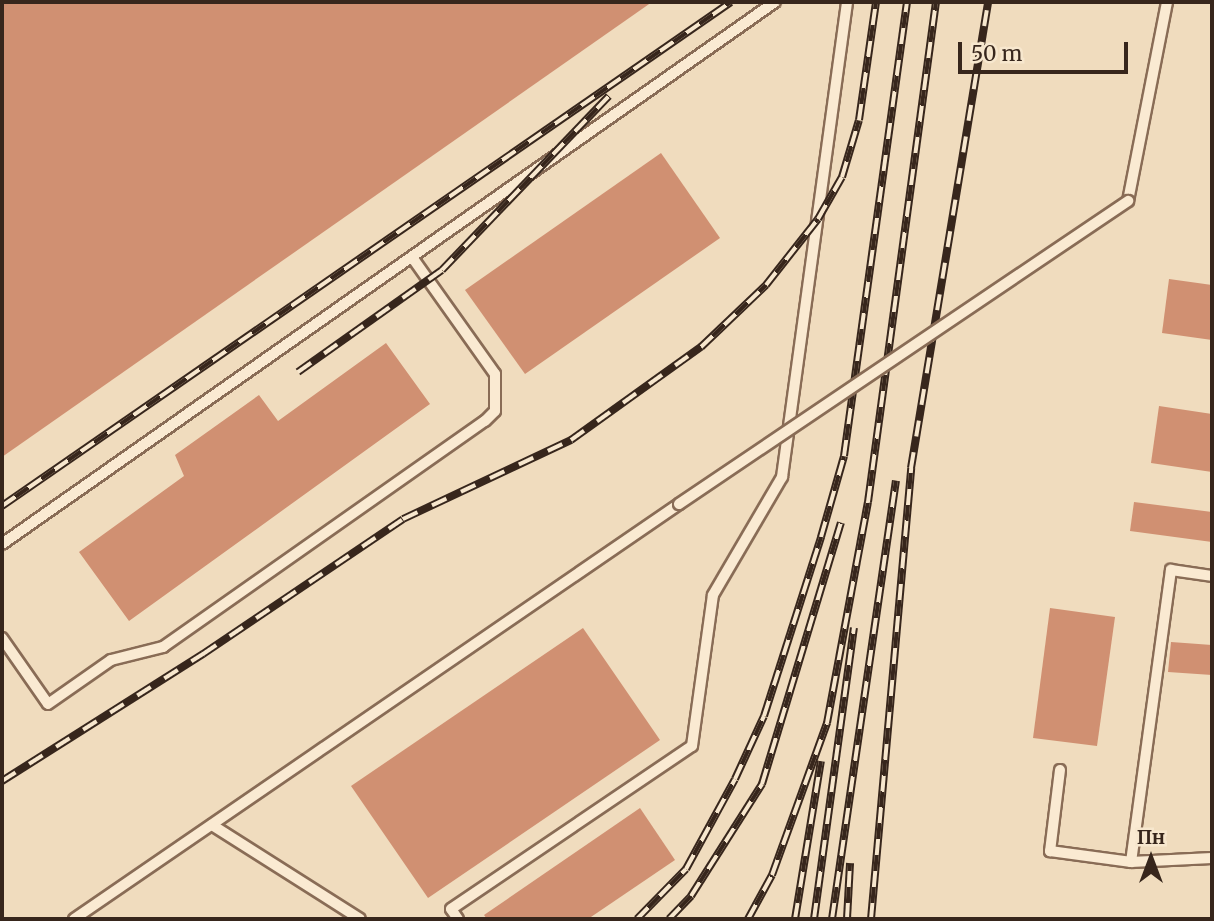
<!DOCTYPE html>
<meta charset="utf-8">
<style>
body{margin:0}
#map{position:relative;width:1214px;height:921px;overflow:hidden;background:#f0dcbe;font-family:Merriweather,serif}
div>[style]{position:absolute}
[style*='--x']{left:calc(var(--x)*1px);top:calc(var(--y)*1px);width:calc(var(--w)*1px);rotate:calc(var(--a)*1deg)}
.building>*{inset:0;background:#d09072}
.roads{filter:drop-shadow(2px 0 #896c56) drop-shadow(-2px 0 #896c56) drop-shadow(0 2px #896c56) drop-shadow(0 -2px #896c56)}
.service>*{height:10px;margin:-5px;padding:0 5px;transform-origin:5px;border-radius:5px;background:#faead2}
.rail>*{height:8px;margin-top:-4px;transform-origin:0;background:repeating-linear-gradient(90deg,#f7e7ce 0 16px,#37261c 0 32px);box-sizing:border-box;border-block:2px solid #37261c}
.bridges{filter:drop-shadow(2px 0 #896c56) drop-shadow(-2px 0 #896c56) drop-shadow(0 2px #896c56) drop-shadow(0 -2px #896c56)}
.service-bridge>*{height:10px;margin:-5px;padding:0 5px;transform-origin:5px;border-radius:5px;background:#faead2}
span{translate:-50% -50%;white-space:nowrap;text-align:center;line-height:1.15;-webkit-text-stroke:5px #f7e7ce;paint-order:stroke}
.frame{position:absolute;inset:0;border:4px solid #37261c;pointer-events:none}
.north{position:absolute;left:1116px;top:823px;width:70px;height:70px;-webkit-text-stroke:5px #f7e7ce;paint-order:stroke;rotate:0deg;font-size:19px;font-weight:700;line-height:28px;text-align:center;color:#37261c}
.north::after{content:'';display:block;margin:auto;width:24px;height:32px;background:#37261c;clip-path:polygon(50% 0,100% 100%,50% 72%,0 100%)}
.scale{position:absolute;left:958px;top:42px;width:170px;height:32px;box-sizing:border-box;border:4px solid #37261c;border-top:0;padding-left:9px;font-size:21px;line-height:24px;white-space:nowrap;color:#37261c;-webkit-text-stroke:5px #f7e7ce;paint-order:stroke}
</style>
<div id="map">
<div class="building">
<div style="clip-path:polygon(2px 2px,652px 2px,2px 457px)"></div>
<div style="clip-path:polygon(661px 153px,720px 238px,525px 374px,465px 290px)"></div>
<div style="clip-path:polygon(1169px 279px,1212px 285px,1212px 340px,1162px 333px)"></div>
<div style="clip-path:polygon(386px 343px,430px 404px,129px 621px,79px 552px,184px 476px,175px 455px,259px 395px,278px 421px)"></div>
<div style="clip-path:polygon(1159px 406px,1212px 414px,1212px 472px,1151px 463px)"></div>
<div style="clip-path:polygon(1134px 502px,1212px 512px,1212px 542px,1130px 531px)"></div>
<div style="clip-path:polygon(1050px 608px,1115px 617px,1097px 746px,1033px 738px)"></div>
<div style="clip-path:polygon(583px 628px,660px 740px,428px 898px,351px 786px)"></div>
<div style="clip-path:polygon(1171px 642px,1212px 645px,1212px 675px,1168px 672px)"></div>
<div style="clip-path:polygon(640px 808px,675px 860px,588px 919px,487px 919px,484px 915px)"></div>
</div>
<div class="roads">
<div class="service">
<div style="--x:1128;--y:201;--w:203;--a:-78.9"></div>
<div style="--x:2;--y:544;--w:944;--a:-35.04"></div>
<div style="--x:2;--y:638;--w:80;--a:55.1"></div>
<div style="--x:48;--y:704;--w:77;--a:-34.9"></div>
<div style="--x:111;--y:660;--w:54;--a:-14"></div>
<div style="--x:163;--y:647;--w:393;--a:-35.1"></div>
<div style="--x:485;--y:421;--w:14;--a:-45"></div>
<div style="--x:495;--y:411;--w:37;--a:-90"></div>
<div style="--x:495;--y:374;--w:143;--a:-125.4"></div>
<div style="--x:1060;--y:770;--w:82;--a:97"></div>
<div style="--x:1050;--y:851;--w:82;--a:7.7"></div>
<div style="--x:1131;--y:862;--w:81;--a:-2.8"></div>
<div style="--x:212;--y:825;--w:175;--a:32.4"></div>
<div style="--x:1131;--y:862;--w:295;--a:-82.2"></div>
<div style="--x:1171;--y:570;--w:41;--a:8.3"></div>
<div style="--x:74;--y:919;--w:734;--a:-34.45"></div>
<div style="--x:458;--y:919;--w:12;--a:-125"></div>
<div style="--x:451;--y:909;--w:291;--a:-34.1"></div>
<div style="--x:692;--y:746;--w:152;--a:-82.1"></div>
<div style="--x:713;--y:595;--w:137;--a:-59.7"></div>
<div style="--x:782;--y:477;--w:479;--a:-82.2"></div>
</div>
</div>
<div class="rail">
<div style="--x:298;--y:372;--w:176;--a:-35.3"></div>
<div style="--x:442;--y:270;--w:241;--a:-46.2"></div>
<div style="--x:2;--y:506;--w:886;--a:-34.66"></div>
<div style="--x:2;--y:781;--w:238;--a:-32.3"></div>
<div style="--x:203;--y:654;--w:241;--a:-34"></div>
<div style="--x:403;--y:519;--w:186;--a:-25.2"></div>
<div style="--x:571;--y:440;--w:160;--a:-35.6"></div>
<div style="--x:701;--y:347;--w:90;--a:-43.6"></div>
<div style="--x:766;--y:285;--w:84;--a:-51.8"></div>
<div style="--x:818;--y:219;--w:48;--a:-60.3"></div>
<div style="--x:842;--y:177;--w:59;--a:-73.4"></div>
<div style="--x:859;--y:120;--w:119;--a:-81.8"></div>
<div style="--x:637;--y:919;--w:70;--a:-45.6"></div>
<div style="--x:686;--y:869;--w:102;--a:-61.4"></div>
<div style="--x:735;--y:779;--w:69;--a:-65.3"></div>
<div style="--x:764;--y:716;--w:188;--a:-72.3"></div>
<div style="--x:821;--y:537;--w:84;--a:-74.1"></div>
<div style="--x:844;--y:456;--w:458;--a:-82.1"></div>
<div style="--x:669;--y:919;--w:32;--a:-46"></div>
<div style="--x:691;--y:896;--w:133;--a:-57.6"></div>
<div style="--x:762;--y:784;--w:273;--a:-73.2"></div>
<div style="--x:748;--y:919;--w:50;--a:-61.4"></div>
<div style="--x:772;--y:875;--w:162;--a:-70.1"></div>
<div style="--x:827;--y:723;--w:225;--a:-79.5"></div>
<div style="--x:868;--y:502;--w:505;--a:-82.26"></div>
<div style="--x:795;--y:919;--w:160;--a:-80.7"></div>
<div style="--x:814;--y:919;--w:294;--a:-82.2"></div>
<div style="--x:832;--y:919;--w:443;--a:-81.7"></div>
<div style="--x:847;--y:919;--w:56;--a:-86.9"></div>
<div style="--x:871;--y:919;--w:453;--a:-84.9"></div>
<div style="--x:911;--y:468;--w:472;--a:-80.6"></div>
</div>
<div class="bridges">
<div class="service-bridge">
<div style="--x:679;--y:504;--w:542;--a:-34.01"></div>
</div>
</div>
<div class="frame"></div>
<div class="north">Пн</div>
<div class="scale">50 m</div>
</div>
